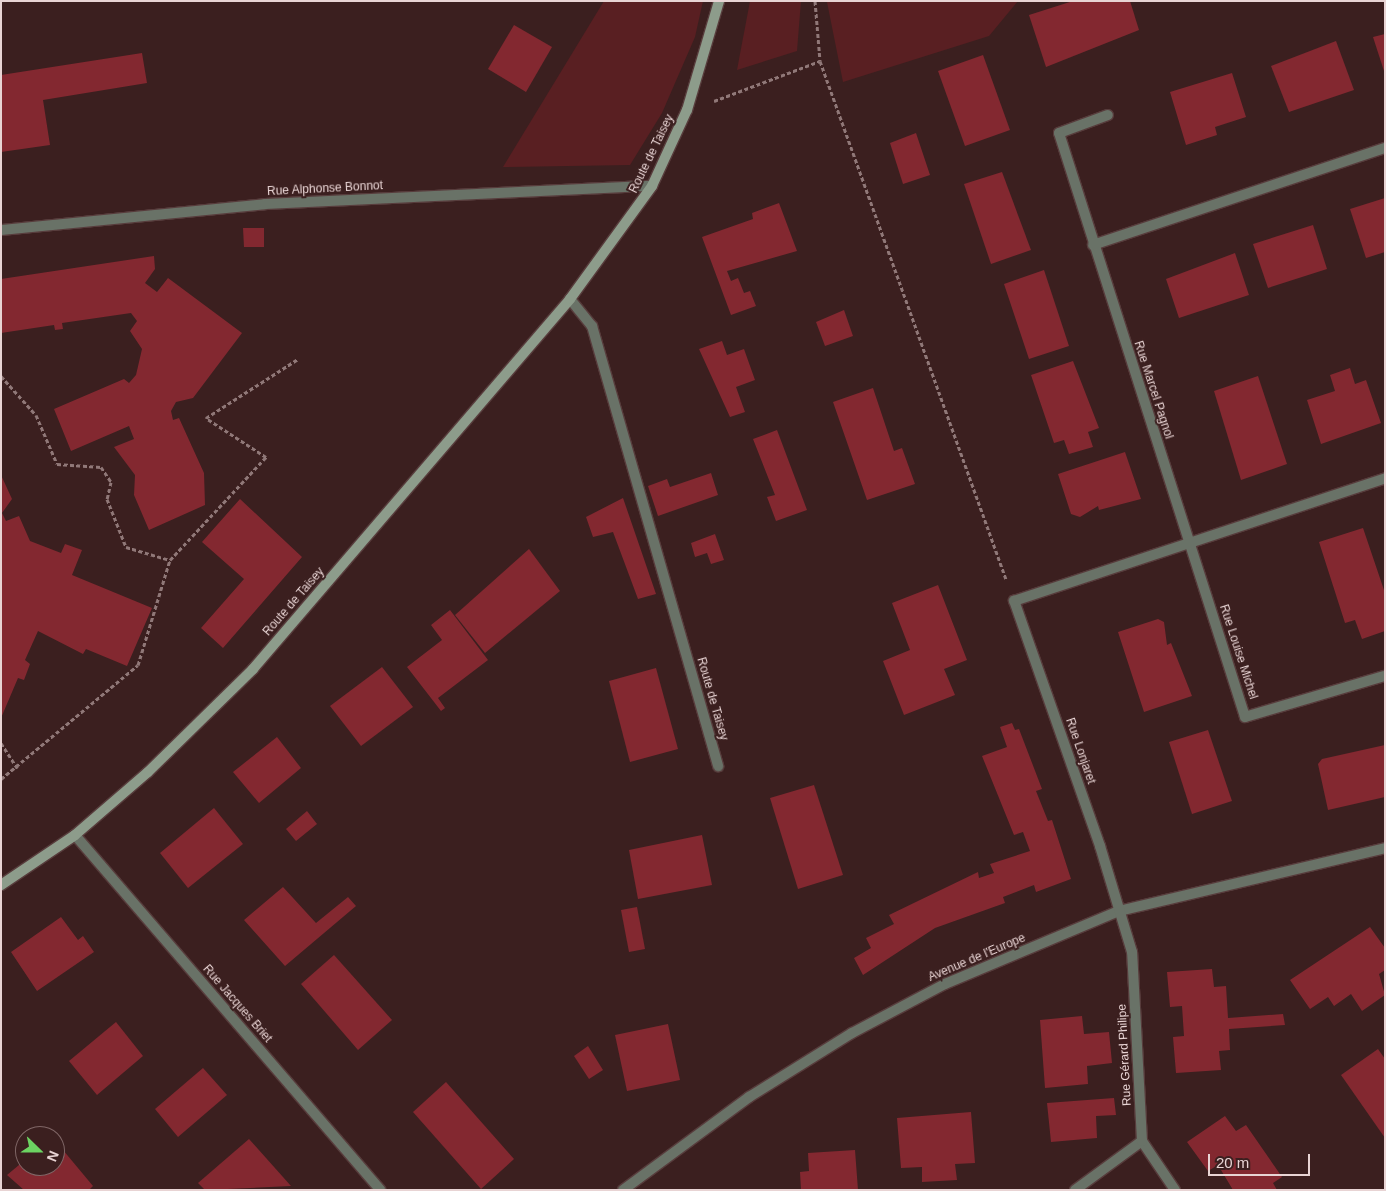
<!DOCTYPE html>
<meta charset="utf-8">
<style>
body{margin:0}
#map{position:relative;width:1386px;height:1191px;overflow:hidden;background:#3b1f1f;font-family:Helvetica,sans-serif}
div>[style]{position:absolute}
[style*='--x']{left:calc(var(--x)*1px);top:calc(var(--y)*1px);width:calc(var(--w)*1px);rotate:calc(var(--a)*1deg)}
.green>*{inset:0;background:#591f22}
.building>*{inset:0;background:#832830}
.path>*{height:3px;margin-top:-1.5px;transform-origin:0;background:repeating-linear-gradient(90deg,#907878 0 4px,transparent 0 6.5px)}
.roads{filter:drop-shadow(1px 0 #573c3c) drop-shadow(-1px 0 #573c3c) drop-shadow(0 1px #573c3c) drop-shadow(0 -1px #573c3c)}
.lane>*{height:10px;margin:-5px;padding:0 5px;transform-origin:5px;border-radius:5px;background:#697267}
.street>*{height:10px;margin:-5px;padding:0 5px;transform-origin:5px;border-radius:5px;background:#697267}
.secondary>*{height:10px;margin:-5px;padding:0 5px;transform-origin:5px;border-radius:5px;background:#8d9c8b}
span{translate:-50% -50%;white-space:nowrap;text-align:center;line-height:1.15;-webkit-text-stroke:4px #3b1f1f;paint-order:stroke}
.street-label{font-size:12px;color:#e8d4d4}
.frame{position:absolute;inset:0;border:2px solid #e8d4d4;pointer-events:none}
.north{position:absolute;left:15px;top:1126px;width:50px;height:50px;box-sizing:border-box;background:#3b1f1f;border:1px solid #806767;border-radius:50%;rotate:112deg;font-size:14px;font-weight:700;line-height:20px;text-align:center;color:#e8d4d4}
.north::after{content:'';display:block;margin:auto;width:18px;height:22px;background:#6cd362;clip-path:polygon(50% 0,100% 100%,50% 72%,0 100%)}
.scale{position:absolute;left:1208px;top:1154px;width:102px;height:22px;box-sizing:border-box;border:2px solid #e8d4d4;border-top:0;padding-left:6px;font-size:15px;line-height:18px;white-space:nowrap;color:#e8d4d4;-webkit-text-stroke:4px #3b1f1f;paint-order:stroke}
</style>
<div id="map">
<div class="green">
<div style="clip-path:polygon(604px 1px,703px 1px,695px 37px,662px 113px,630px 165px,503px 167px)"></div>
<div style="clip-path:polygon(750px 1px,801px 1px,797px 51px,737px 70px)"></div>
<div style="clip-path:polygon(1018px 1px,989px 36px,843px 82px,827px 2px)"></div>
</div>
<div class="building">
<div style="clip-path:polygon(1073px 1px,1130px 1px,1139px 30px,1046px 67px,1029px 15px)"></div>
<div style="clip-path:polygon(514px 25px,552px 47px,526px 92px,488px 69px)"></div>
<div style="clip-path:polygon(1385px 34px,1385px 71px,1384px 71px,1373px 37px)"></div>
<div style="clip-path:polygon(1336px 41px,1354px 90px,1289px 112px,1271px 66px)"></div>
<div style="clip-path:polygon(142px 53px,147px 83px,43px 100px,50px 145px,1px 152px,1px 75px)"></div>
<div style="clip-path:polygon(983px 55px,1010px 130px,965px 146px,938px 71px)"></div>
<div style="clip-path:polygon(1232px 73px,1246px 117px,1215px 127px,1217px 135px,1186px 145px,1170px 92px)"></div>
<div style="clip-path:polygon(916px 133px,930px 175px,903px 184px,890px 143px)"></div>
<div style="clip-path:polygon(1002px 172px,1031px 250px,991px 264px,964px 184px)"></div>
<div style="clip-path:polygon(1385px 198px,1385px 252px,1366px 258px,1350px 209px)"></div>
<div style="clip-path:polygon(779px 203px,797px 251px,727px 271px,731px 281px,738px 278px,744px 293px,750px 291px,756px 306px,731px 315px,702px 237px,753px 219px,752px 213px)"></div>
<div style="clip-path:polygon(1313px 225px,1327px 269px,1268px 288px,1253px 244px)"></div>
<div style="clip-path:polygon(243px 228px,264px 228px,264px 247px,244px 247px)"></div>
<div style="clip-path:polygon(1235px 253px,1249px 295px,1179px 318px,1166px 279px)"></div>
<div style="clip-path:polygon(154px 256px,155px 269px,145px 283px,157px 292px,168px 278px,242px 333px,193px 398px,176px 402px,171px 411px,173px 420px,179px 418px,204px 473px,205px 505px,149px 530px,134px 495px,135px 475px,114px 447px,134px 439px,129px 426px,71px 451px,54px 409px,124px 379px,129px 383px,136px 375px,142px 349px,130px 331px,137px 321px,131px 313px,62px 323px,63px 329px,55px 330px,54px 325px,1px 333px,1px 279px)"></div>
<div style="clip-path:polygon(1044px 270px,1069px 346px,1029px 359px,1004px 284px)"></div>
<div style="clip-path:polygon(844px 310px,853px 336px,825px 346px,816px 322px)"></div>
<div style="clip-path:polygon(722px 341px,727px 355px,744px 349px,755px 380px,736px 387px,745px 412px,730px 417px,699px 349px)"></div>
<div style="clip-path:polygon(1073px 361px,1099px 428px,1088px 432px,1093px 447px,1069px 454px,1064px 440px,1054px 443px,1031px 375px)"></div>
<div style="clip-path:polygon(1350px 368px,1355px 384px,1366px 380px,1381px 423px,1321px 444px,1307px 400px,1335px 391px,1330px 375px)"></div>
<div style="clip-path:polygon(1258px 376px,1287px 464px,1241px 480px,1214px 391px)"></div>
<div style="clip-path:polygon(873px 388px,894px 451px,902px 448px,915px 484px,867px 500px,833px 402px)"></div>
<div style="clip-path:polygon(777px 430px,807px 510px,776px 521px,767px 497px,775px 495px,753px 439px)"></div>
<div style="clip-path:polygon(1125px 452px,1141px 499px,1099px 510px,1098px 506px,1080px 517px,1071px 514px,1058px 474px)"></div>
<div style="clip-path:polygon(711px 473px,718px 495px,658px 516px,648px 486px,667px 479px,670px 487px)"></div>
<div style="clip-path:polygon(1px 475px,12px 499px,2px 513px,6px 521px,19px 516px,30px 541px,61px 553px,65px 544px,82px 550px,72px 575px,152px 608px,127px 666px,86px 649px,83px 654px,38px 631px,25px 660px,30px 664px,24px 680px,18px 678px,1px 718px)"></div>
<div style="clip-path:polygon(623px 498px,656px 594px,638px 599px,613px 532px,593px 537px,586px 517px)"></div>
<div style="clip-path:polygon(240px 499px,302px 557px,223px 648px,201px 628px,244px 579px,202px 542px)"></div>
<div style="clip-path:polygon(1363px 528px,1385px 593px,1385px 631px,1362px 639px,1355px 620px,1345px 623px,1319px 542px)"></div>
<div style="clip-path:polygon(715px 534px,724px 560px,711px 564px,707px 553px,695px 557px,691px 543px)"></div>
<div style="clip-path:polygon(529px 549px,560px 591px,485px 653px,455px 615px)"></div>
<div style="clip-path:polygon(938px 585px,967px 660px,944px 669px,955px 695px,904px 715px,883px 661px,910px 650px,892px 603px)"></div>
<div style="clip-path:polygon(450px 610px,488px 660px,438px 698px,445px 708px,441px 711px,407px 667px,442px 640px,431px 625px)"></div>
<div style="clip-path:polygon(1158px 619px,1164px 622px,1167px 645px,1171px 643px,1192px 696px,1144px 712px,1118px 632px)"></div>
<div style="clip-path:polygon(382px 667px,413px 707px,361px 746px,330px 706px)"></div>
<div style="clip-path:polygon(656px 668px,678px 749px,630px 762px,609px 681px)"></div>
<div style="clip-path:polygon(1012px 723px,1015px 730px,1019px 729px,1042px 789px,1036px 791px,1048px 821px,1052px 820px,1071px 879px,1036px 892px,1034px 885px,1003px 897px,1005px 903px,935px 928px,863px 975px,854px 958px,871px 948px,866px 938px,894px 924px,889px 915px,978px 872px,979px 878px,994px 873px,990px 864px,1030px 851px,1023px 832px,1014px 835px,982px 756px,1007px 747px,1000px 727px)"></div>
<div style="clip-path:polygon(1208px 730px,1232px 801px,1192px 814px,1169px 742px)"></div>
<div style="clip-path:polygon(277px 737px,301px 768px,259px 803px,233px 772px)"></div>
<div style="clip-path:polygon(1385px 745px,1385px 797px,1328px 810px,1318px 764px,1322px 759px)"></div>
<div style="clip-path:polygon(814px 785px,843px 875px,798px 889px,770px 798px)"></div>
<div style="clip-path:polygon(214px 808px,243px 844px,188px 888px,160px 853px)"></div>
<div style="clip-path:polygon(307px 811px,317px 824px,296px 841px,286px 829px)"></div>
<div style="clip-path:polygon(702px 835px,712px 885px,638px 899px,629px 850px)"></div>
<div style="clip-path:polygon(283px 887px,316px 923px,348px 897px,356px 906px,285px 966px,244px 920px)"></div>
<div style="clip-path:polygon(637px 907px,645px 949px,629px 952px,621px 910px)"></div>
<div style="clip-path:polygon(61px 917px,78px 940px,83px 936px,94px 952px,37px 991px,11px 952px)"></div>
<div style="clip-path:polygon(1370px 927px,1385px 948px,1385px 970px,1379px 974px,1385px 995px,1362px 1011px,1351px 994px,1334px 1006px,1328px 997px,1310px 1009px,1290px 980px)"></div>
<div style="clip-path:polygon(334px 955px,392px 1020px,358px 1050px,301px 984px)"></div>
<div style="clip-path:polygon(1212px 969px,1214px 987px,1226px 986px,1228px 1018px,1283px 1014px,1285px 1025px,1229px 1029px,1230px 1050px,1219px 1051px,1221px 1070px,1176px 1073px,1173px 1037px,1184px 1036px,1182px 1006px,1170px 1007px,1167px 972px)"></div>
<div style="clip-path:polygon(1082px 1016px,1084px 1034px,1109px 1032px,1112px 1063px,1087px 1066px,1088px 1084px,1045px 1088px,1040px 1020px)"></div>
<div style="clip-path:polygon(116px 1022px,143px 1056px,97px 1095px,69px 1061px)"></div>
<div style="clip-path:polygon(668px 1024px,680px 1080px,627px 1091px,615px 1035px)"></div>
<div style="clip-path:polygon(588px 1046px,603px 1070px,589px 1079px,574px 1056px)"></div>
<div style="clip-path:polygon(1378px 1049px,1385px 1059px,1385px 1138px,1341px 1075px)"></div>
<div style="clip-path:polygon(203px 1068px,227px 1095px,178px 1137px,155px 1109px)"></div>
<div style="clip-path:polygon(446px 1082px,514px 1159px,481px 1189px,413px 1112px)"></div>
<div style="clip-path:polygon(1114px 1098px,1116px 1115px,1096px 1116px,1097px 1138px,1051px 1142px,1047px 1103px)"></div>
<div style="clip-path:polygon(971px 1112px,975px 1163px,955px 1164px,957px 1180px,922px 1182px,922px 1167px,901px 1168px,897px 1118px)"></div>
<div style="clip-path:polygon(1225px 1116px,1236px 1131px,1246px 1125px,1282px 1177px,1273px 1183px,1277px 1190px,1233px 1190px,1218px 1165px,1208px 1171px,1187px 1142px)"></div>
<div style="clip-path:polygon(249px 1139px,291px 1186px,205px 1190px,198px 1183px)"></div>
<div style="clip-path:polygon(63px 1150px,93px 1186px,89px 1190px,24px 1190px,7px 1175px,25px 1160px,25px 1166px,55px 1166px,55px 1158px)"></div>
<div style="clip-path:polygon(855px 1150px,858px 1190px,801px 1190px,800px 1172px,809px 1171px,808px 1153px)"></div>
</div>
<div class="path">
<div style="--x:815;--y:1;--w:60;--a:85.2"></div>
<div style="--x:714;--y:101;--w:113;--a:-20.7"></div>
<div style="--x:820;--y:61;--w:550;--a:70.25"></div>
<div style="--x:1;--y:376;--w:52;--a:48.1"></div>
<div style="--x:36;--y:415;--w:53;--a:66.8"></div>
<div style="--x:57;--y:464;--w:44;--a:3.9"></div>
<div style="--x:101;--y:467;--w:18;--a:56"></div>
<div style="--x:111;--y:482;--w:17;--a:103"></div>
<div style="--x:107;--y:499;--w:52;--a:68.4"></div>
<div style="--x:126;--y:547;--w:46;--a:16.5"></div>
<div style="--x:170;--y:560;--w:141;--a:-47"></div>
<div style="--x:266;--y:457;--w:72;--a:-147"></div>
<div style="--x:206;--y:418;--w:109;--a:-32.7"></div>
<div style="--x:1;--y:743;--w:30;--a:57"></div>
<div style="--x:1;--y:779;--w:178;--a:-39.8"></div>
<div style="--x:138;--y:665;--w:110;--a:-73.1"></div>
</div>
<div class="roads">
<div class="lane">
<div style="--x:1059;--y:133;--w:52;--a:-20.2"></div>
<div style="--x:570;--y:299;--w:35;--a:51"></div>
<div style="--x:592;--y:326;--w:458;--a:74"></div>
</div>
<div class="street">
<div style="--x:1059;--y:133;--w:613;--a:72.33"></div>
<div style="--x:1245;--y:717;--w:145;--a:-16.4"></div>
<div style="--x:1;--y:230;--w:265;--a:-5.6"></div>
<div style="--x:265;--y:204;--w:387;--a:-2.7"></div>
<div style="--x:1093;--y:245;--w:308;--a:-18.4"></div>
<div style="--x:75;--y:835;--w:468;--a:49.3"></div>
<div style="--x:623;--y:1190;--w:157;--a:-36.4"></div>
<div style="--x:749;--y:1097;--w:121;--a:-31.9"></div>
<div style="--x:852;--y:1033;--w:105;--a:-27.8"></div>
<div style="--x:945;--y:984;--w:189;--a:-22.8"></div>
<div style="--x:1119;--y:911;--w:273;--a:-13.3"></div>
<div style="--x:1075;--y:1190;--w:83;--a:-36.2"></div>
<div style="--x:1175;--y:1190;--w:59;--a:-124"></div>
<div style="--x:1142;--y:1141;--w:189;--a:-93"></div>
<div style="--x:1132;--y:952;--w:111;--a:-106.8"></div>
<div style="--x:1100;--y:846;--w:260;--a:-109.3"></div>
<div style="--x:1014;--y:601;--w:391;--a:-18.3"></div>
</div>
<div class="secondary">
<div style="--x:1;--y:885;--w:89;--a:-34"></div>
<div style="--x:75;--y:835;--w:96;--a:-40.8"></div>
<div style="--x:148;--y:772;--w:147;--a:-44.4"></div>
<div style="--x:253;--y:669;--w:487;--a:-49.4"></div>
<div style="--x:570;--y:299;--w:140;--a:-54"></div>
<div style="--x:652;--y:186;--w:84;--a:-65.3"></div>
<div style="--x:687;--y:110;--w:114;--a:-73.6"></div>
</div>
</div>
<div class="street-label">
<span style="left:652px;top:154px;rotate:-64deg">Route de Taisey</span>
<span style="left:325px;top:189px;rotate:-3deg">Rue Alphonse Bonnot</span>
<span style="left:1153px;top:390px;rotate:72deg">Rue Marcel Pagnol</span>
<span style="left:294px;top:602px;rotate:-49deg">Route de Taisey</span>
<span style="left:1238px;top:652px;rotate:72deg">Rue Louise Michel</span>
<span style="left:712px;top:699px;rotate:74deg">Route de Taisey</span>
<span style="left:1080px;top:751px;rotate:71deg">Rue Lonjaret</span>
<span style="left:977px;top:958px;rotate:-23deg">Avenue de l'Europe</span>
<span style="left:237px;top:1004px;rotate:49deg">Rue Jacques Briet</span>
<span style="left:1125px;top:1055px;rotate:-93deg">Rue Gérard Philipe</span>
</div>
<div class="frame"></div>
<div class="north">N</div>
<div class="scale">20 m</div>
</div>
